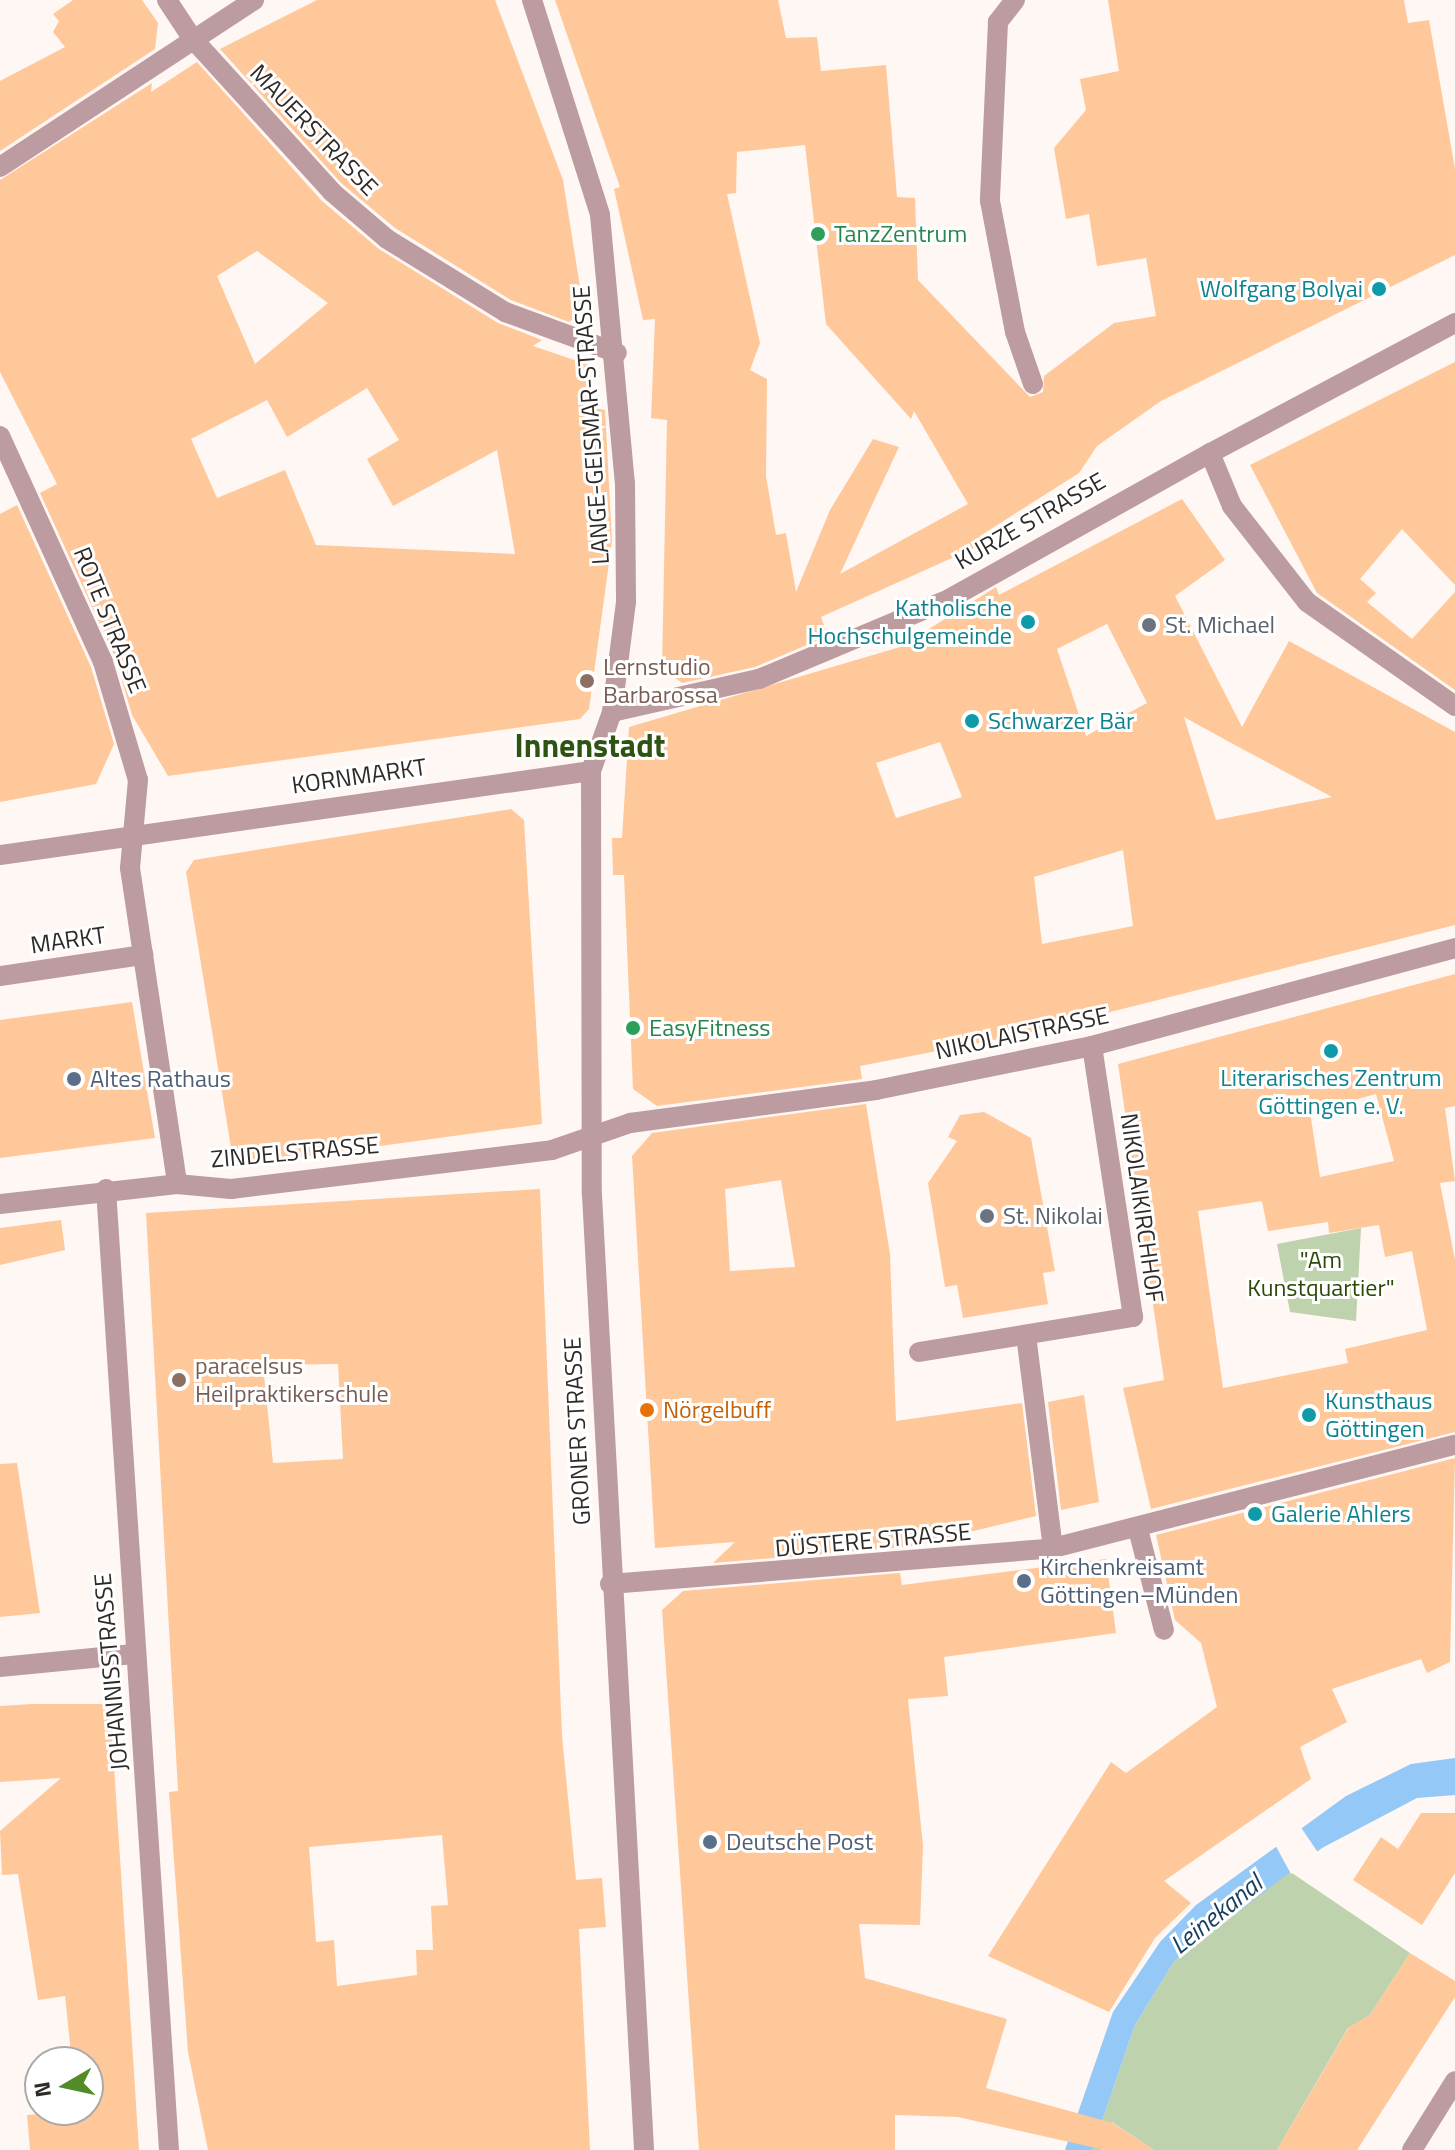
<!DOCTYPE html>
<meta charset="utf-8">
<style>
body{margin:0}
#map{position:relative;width:1455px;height:2150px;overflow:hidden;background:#fff7f3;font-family:"Titillium Web",sans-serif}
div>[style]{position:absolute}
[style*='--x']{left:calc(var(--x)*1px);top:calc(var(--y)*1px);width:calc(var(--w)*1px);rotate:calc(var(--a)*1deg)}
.green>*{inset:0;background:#bdd2ad}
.water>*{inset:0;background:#93c8f7}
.pier>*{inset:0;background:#fff7f3}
.building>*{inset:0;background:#ffc89a}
.pedestrian>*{height:20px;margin:-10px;padding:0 10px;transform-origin:10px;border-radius:10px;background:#bd9ca1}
.minor>*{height:20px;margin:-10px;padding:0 10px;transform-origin:10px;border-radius:10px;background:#bd9ca1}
.dots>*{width:22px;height:22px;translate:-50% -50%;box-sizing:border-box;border:4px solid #fff;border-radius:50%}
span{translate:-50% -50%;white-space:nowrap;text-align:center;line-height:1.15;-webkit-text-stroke:6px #fff;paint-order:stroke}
.street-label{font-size:24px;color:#2e2a27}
.leisure-label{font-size:24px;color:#27864d}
.left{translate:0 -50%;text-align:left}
.culture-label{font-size:24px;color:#0d838f}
.right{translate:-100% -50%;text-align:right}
.worship-label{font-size:24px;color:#5b616d}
.education-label{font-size:24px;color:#785e54}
.service-label{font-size:24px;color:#4e5e75}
.park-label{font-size:24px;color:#2c4909}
.food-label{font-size:24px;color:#c56008}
.water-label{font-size:26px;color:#153d5c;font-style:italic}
.district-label{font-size:32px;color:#2f5313;font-weight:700}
.north{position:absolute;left:24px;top:2046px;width:80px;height:80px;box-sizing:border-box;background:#fff;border:2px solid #abaaa9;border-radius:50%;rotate:261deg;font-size:22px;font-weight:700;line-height:32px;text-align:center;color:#2e2a27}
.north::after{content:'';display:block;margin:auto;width:28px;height:36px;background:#528b27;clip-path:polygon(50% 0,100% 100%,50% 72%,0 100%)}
</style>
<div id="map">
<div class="green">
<div style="clip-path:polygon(1361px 1228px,1356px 1321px,1290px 1312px,1277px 1244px)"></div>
<div style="clip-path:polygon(1289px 1871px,1410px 1953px,1370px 2015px,1348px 2028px,1277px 2150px,1154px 2150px,1112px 2122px,1102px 2150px,1092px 2150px,1135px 2025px,1175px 1960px)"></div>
</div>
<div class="water">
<div style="clip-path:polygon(1455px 1758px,1455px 1795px,1417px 1798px,1322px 1848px,1175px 1960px,1135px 2025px,1092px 2150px,1065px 2150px,1113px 2012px,1160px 1942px,1196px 1905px,1346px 1796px,1411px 1764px)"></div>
</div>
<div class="pier">
<div style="clip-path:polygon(1300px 1826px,1319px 1854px,1291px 1874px,1273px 1841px)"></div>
</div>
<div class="building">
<div style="clip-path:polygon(73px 0,142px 0,158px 23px,155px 49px,0 151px,0 81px,65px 47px,53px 32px,59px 21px,53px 14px)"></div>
<div style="clip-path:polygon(317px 0,495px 0,563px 180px,584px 312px,569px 322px,511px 300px,395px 228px,341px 183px,220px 49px)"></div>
<div style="clip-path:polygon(evenodd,555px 0,778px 0,786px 38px,817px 37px,821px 71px,886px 65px,897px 197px,915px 198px,918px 280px,1030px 397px,1043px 392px,1044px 376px,1114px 323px,1156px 316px,1146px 258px,1097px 266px,1089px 214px,1066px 219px,1054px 148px,1086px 110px,1080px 79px,1119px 71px,1108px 0,1404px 0,1408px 23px,1429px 20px,1455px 169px,1455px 255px,1161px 401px,1097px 446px,1079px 473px,980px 536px,983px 544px,821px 617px,828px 636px,755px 667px,682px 683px,662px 668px,667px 420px,651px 418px,655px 319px,643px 320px,614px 189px,620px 187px,555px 0,805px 145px,826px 324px,911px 419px,914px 411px,968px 504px,840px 574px,899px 447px,873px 439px,830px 510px,796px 592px,786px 533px,776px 535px,766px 476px,767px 379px,750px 370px,760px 343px,727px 194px,736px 193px,737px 152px,805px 145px)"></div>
<div style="clip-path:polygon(evenodd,197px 62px,322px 201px,379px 249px,498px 323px,542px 340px,533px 346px,589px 365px,594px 408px,605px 410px,612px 541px,589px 709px,580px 719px,168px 776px,132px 715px,115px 657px,40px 493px,57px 484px,0 372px,0 180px,152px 83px,151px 92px,197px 62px,257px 251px,328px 303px,255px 364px,217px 276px,257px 251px,197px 62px,367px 388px,399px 440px,367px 459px,393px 506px,497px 450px,515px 554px,316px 545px,285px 470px,217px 498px,191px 439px,267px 400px,287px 437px,367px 388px)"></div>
<div style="clip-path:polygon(1455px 362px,1455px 585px,1402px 529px,1360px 579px,1376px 593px,1367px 602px,1412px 639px,1455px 592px,1455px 690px,1317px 593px,1250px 465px)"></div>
<div style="clip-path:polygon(evenodd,1182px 499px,1225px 560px,1175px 596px,1242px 727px,1289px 641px,1455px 732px,1455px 925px,1019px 1035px,860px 1066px,862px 1079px,657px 1106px,633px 1089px,624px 875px,613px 875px,612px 838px,622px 838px,629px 727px,900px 647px,996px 587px,999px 595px,1182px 499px,1107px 624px,1147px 703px,1086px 736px,1057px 649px,1107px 624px,1182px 499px,1184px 717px,1233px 744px,1332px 797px,1216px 820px,1184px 717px,1182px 499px,940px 742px,962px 797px,896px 818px,876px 763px,940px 742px,1182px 499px,1123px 850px,1133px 926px,1042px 944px,1034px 877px,1123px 850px)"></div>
<div style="clip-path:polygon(17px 505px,91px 667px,114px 744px,96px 784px,0 802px,0 514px)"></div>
<div style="clip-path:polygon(511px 809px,524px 820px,542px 1124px,234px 1166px,186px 872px,194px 860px)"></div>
<div style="clip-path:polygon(evenodd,1455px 974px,1455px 1106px,1445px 1108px,1455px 1181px,1440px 1183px,1455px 1260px,1455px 1432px,1151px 1509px,1123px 1388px,1164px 1380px,1118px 1064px,1455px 974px,1376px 1094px,1394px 1161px,1320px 1177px,1310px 1112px,1376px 1094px,1455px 974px,1262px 1201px,1268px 1231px,1328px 1222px,1329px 1233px,1379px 1225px,1385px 1257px,1412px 1251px,1427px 1330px,1345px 1349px,1348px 1363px,1223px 1388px,1198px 1211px,1262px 1201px)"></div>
<div style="clip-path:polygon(132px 1002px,155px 1138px,0 1158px,0 1020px)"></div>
<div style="clip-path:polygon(evenodd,866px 1104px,890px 1254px,896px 1421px,1022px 1403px,1036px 1516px,907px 1547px,713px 1563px,735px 1542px,655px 1548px,632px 1156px,652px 1133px,866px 1104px,781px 1180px,795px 1267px,730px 1271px,725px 1189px,781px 1180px)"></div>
<div style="clip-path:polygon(984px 1112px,1031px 1138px,1055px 1271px,1043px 1273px,1048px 1304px,963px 1318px,957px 1285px,945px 1287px,928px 1183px,957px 1141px,948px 1137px,960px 1115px)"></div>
<div style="clip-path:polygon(evenodd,540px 1189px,562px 1736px,576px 1880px,602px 1878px,606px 1927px,579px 1929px,590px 2150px,208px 2150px,188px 2052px,169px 1792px,178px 1791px,146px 1213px,540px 1189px,338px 1364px,343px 1459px,273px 1463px,263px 1365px,338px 1364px,540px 1189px,442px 1835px,448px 1905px,431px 1906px,433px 1950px,416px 1950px,417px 1975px,337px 1986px,334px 1940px,316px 1942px,309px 1847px,442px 1835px)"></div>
<div style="clip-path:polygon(61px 1220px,65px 1250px,0 1265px,0 1228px)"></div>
<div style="clip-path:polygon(1084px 1395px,1099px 1502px,1061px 1510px,1048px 1402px)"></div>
<div style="clip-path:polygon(1455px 1458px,1450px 1662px,1427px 1673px,1421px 1659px,1332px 1689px,1347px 1722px,1300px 1747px,1311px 1779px,1164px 1881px,1191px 1903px,1155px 1938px,1109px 2012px,988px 1956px,1111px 1762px,1126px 1773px,1217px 1707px,1201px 1643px,1175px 1620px,1156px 1535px)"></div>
<div style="clip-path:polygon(17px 1463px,40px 1613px,0 1617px,0 1464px)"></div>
<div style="clip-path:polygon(1106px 1559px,1116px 1633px,944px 1657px,948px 1696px,908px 1699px,923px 1846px,920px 1925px,859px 1924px,865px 1978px,1007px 2019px,986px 2088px,1113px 2123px,1154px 2150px,1105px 2150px,958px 2117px,895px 2115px,895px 2150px,699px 2150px,662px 1610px,683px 1591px,900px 1573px,902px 1585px)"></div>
<div style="clip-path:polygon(32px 1704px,110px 1704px,139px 2150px,30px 2150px,27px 2115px,88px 2110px,88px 2062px,72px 2062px,65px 1996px,38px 2000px,18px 1874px,2px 1875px,0 1831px,61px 1778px,0 1782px,0 1706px)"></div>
<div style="clip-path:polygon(1421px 1813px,1455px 1813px,1455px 1873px,1422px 1925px,1353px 1880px,1381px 1837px,1398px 1849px)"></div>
<div style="clip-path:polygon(1410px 1953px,1455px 1981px,1455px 1997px,1357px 2150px,1277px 2150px,1349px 2027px,1370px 2015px)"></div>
</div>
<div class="pedestrian">
<div style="--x:532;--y:0;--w:225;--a:72.4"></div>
<div style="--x:600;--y:215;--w:269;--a:84.7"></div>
<div style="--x:625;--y:483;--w:119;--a:89.5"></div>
<div style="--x:626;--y:602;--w:111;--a:97.3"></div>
<div style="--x:612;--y:712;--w:63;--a:109.6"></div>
<div style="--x:591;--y:771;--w:424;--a:89.9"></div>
<div style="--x:592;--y:1195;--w:956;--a:86.88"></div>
<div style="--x:1015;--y:0;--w:28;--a:128"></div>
<div style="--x:998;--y:22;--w:179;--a:92.6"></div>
<div style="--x:990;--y:201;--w:133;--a:79.2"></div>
<div style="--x:1015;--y:332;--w:55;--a:70.9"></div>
<div style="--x:192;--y:38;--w:208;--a:47.7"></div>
<div style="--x:332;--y:192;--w:72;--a:40.5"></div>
<div style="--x:387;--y:239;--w:139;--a:31.7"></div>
<div style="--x:505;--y:312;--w:119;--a:20.1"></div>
<div style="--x:0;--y:436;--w:248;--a:65.5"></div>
<div style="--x:103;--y:662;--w:123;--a:73.5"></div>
<div style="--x:138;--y:780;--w:88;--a:95.2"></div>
<div style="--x:130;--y:868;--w:319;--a:81.5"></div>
<div style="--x:612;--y:712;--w:151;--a:-12.7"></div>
<div style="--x:759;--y:679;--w:206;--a:-22.8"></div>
<div style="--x:949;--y:599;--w:299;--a:-29.2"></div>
<div style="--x:0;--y:855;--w:597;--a:-8.09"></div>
<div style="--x:0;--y:976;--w:145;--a:-8.4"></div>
<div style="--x:106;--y:1189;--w:963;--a:86.25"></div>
<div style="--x:0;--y:1204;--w:178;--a:-6.4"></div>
<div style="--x:177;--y:1184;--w:54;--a:5.3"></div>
<div style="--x:231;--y:1189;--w:323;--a:-6.9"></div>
<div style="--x:552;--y:1150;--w:83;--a:-19.1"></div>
<div style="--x:630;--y:1123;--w:248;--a:-7.6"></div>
<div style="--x:876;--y:1090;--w:220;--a:-11.5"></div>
<div style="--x:1092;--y:1046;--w:376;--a:-15.1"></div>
<div style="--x:1026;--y:1335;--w:215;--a:82.8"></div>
<div style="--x:919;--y:1352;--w:217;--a:-9.3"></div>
<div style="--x:1133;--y:1317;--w:274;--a:-98.6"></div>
<div style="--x:1138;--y:1529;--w:104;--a:75.6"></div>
<div style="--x:610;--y:1584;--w:444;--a:-4.6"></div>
<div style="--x:1053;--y:1548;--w:415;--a:-14.4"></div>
<div style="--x:0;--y:1667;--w:134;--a:-5.6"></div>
</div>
<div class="minor">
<div style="--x:167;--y:0;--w:45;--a:56.7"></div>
<div style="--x:0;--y:167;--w:304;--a:-33.3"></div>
<div style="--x:1455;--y:323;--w:277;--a:152"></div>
<div style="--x:1210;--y:453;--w:57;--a:67.5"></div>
<div style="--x:1232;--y:506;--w:122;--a:52"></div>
<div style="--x:1307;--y:602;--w:181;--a:35.1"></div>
<div style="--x:1412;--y:2150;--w:81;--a:-58.1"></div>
</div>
<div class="dots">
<div style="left:818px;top:234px;background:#2e9e5b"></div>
<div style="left:1379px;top:289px;background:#0f9aa8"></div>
<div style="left:1028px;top:622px;background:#0f9aa8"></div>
<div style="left:1149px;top:625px;background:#6b7280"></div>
<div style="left:587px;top:681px;background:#8d6e63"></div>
<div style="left:972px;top:721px;background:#0f9aa8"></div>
<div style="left:633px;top:1028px;background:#2e9e5b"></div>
<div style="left:1331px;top:1051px;background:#0f9aa8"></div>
<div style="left:74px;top:1079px;background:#5c6f8a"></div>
<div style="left:987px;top:1216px;background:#6b7280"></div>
<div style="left:179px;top:1380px;background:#8d6e63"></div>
<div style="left:647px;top:1410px;background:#e8710a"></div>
<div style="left:1309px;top:1415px;background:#0f9aa8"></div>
<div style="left:1255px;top:1514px;background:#0f9aa8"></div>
<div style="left:1024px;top:1581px;background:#5c6f8a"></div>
<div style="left:710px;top:1842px;background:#5c6f8a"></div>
</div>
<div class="street-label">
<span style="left:314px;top:130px;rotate:46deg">MAUERSTRASSE</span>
<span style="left:591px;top:425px;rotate:-94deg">LANGE-GEISMAR-STRASSE</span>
<span style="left:1030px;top:521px;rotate:-30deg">KURZE STRASSE</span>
<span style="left:110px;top:620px;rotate:68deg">ROTE STRASSE</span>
<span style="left:359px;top:776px;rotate:-8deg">KORNMARKT</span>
<span style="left:68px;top:940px;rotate:-8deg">MARKT</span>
<span style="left:1022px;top:1033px;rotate:-12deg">NIKOLAISTRASSE</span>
<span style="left:295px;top:1152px;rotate:-5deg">ZINDELSTRASSE</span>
<span style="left:1142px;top:1208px;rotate:82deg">NIKOLAIKIRCHHOF</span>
<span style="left:577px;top:1431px;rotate:-93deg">GRONER STRASSE</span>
<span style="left:873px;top:1540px;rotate:-5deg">DÜSTERE STRASSE</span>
<span style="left:111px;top:1672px;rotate:-95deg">JOHANNISSTRASSE</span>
</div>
<div class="leisure-label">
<span class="left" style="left:834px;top:234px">TanzZentrum</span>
<span class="left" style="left:649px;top:1028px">EasyFitness</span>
</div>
<div class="culture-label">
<span class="right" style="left:1363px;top:289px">Wolfgang Bolyai</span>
<span class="right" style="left:1012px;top:622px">Katholische<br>Hochschulgemeinde</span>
<span class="left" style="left:988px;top:721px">Schwarzer Bär</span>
<span style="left:1331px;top:1092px">Literarisches Zentrum<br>Göttingen e. V.</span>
<span class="left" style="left:1325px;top:1415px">Kunsthaus<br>Göttingen</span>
<span class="left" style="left:1271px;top:1514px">Galerie Ahlers</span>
</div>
<div class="worship-label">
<span class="left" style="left:1165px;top:625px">St. Michael</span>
<span class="left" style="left:1003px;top:1216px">St. Nikolai</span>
</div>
<div class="education-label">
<span class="left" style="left:603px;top:681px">Lernstudio<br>Barbarossa</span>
<span class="left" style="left:195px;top:1380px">paracelsus<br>Heilpraktikerschule</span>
</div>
<div class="service-label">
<span class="left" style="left:90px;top:1079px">Altes Rathaus</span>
<span class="left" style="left:1040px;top:1581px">Kirchenkreisamt<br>Göttingen–Münden</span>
<span class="left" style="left:726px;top:1842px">Deutsche Post</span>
</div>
<div class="park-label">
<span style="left:1321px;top:1274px">"Am<br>Kunstquartier"</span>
</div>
<div class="food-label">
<span class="left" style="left:663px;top:1410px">Nörgelbuff</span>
</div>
<div class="water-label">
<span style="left:1216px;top:1914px;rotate:-39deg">Leinekanal</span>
</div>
<div class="district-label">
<span style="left:590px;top:745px">Innenstadt</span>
</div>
<div class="north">N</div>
</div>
